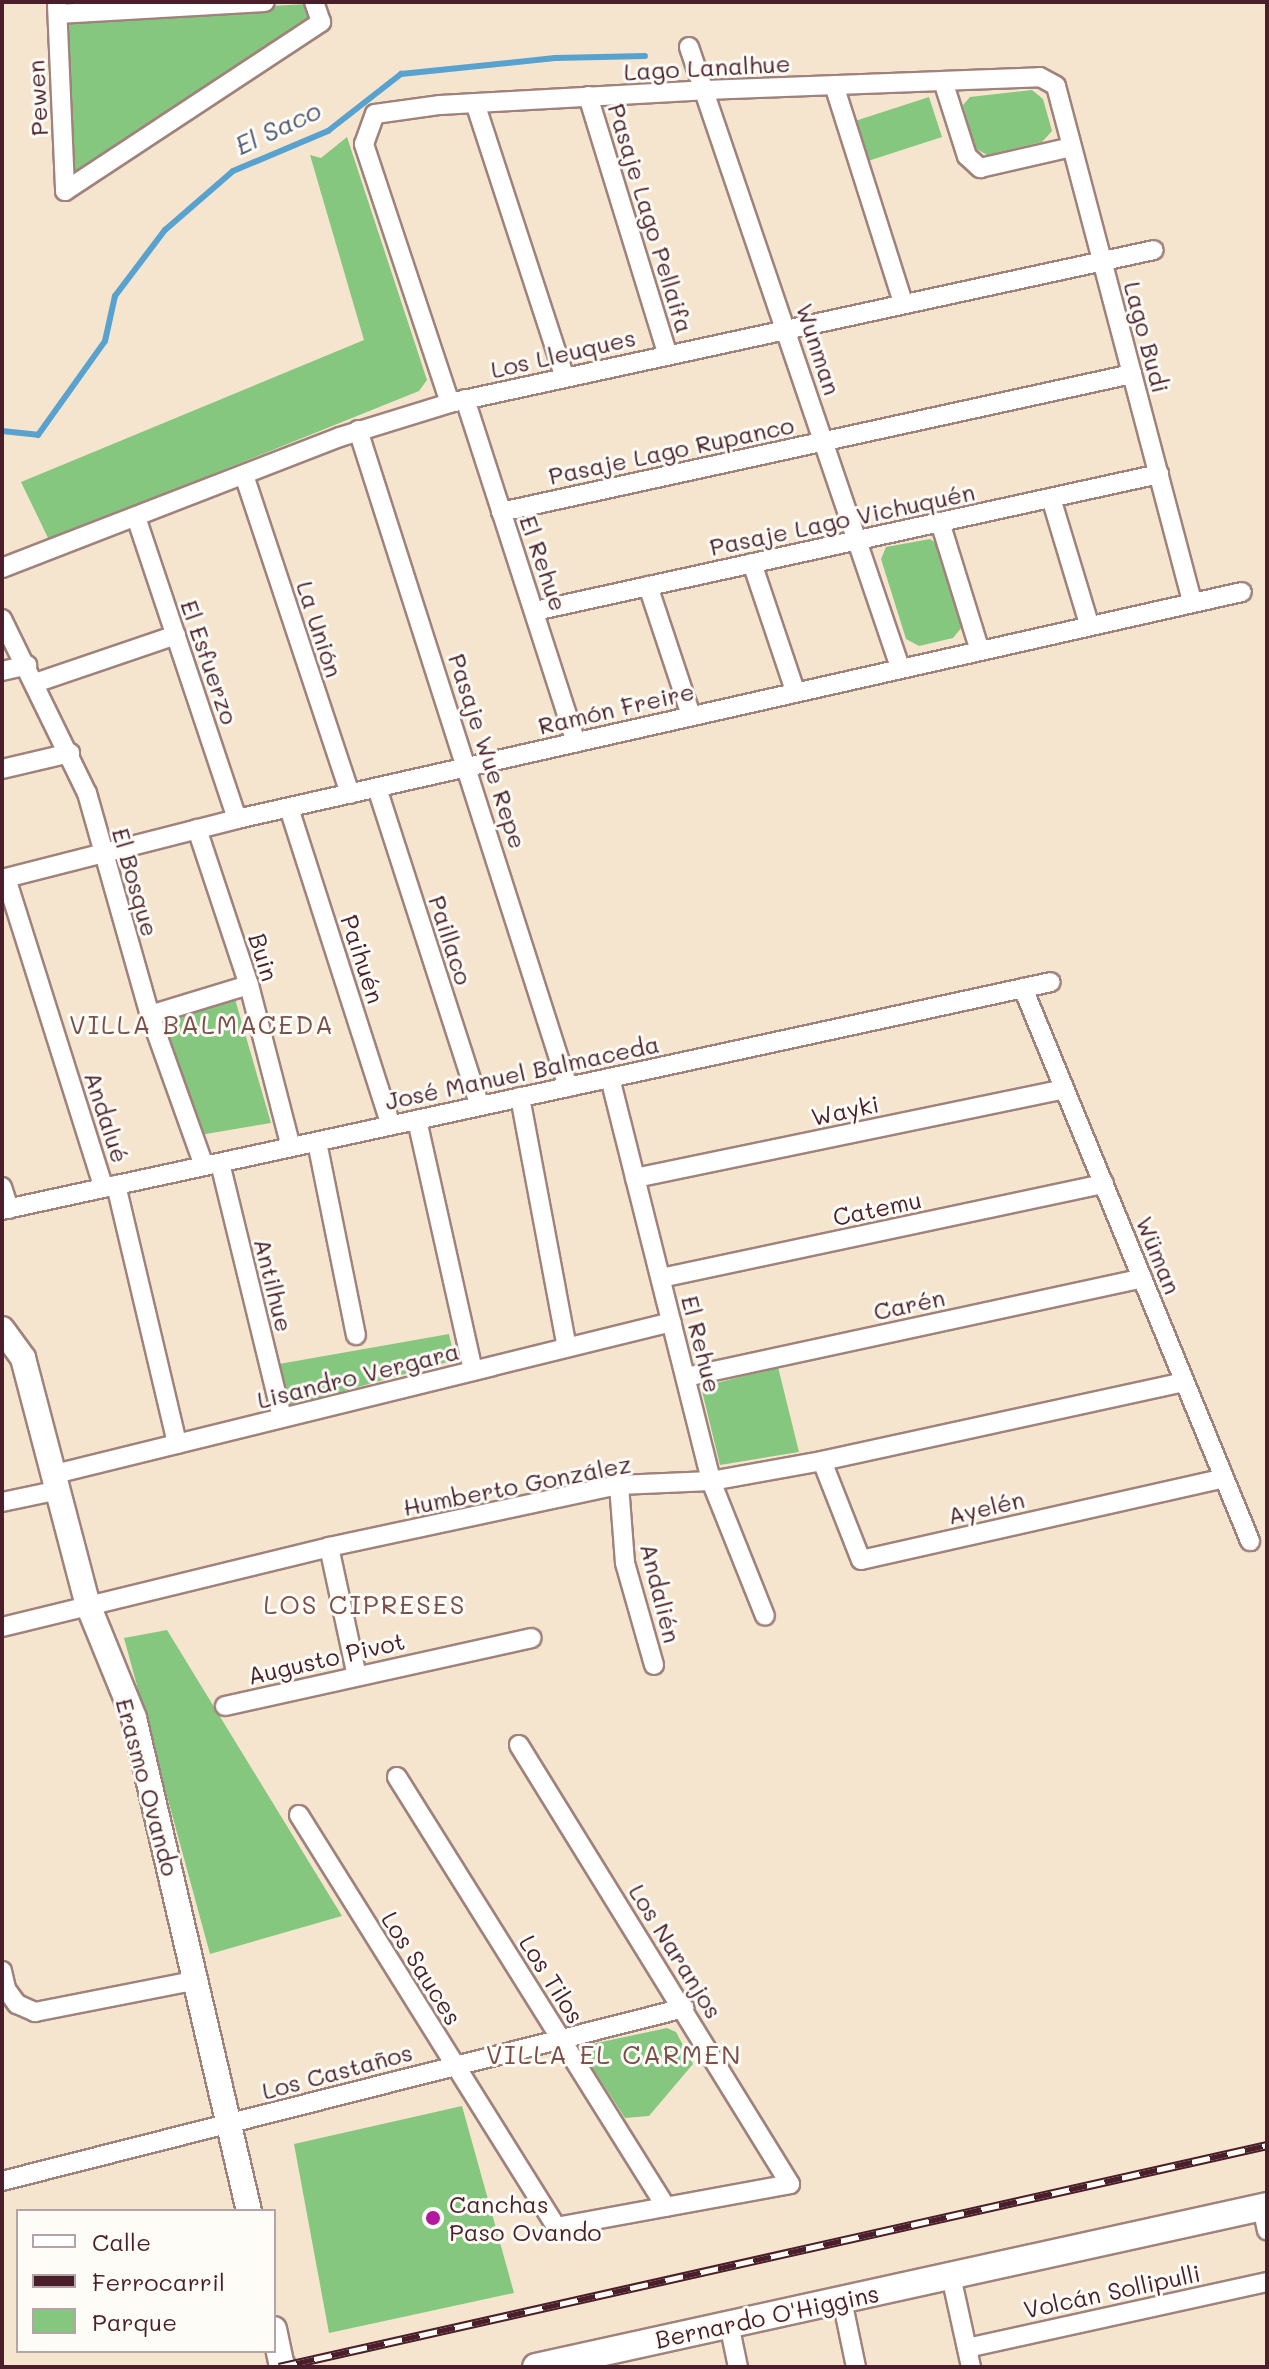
<!DOCTYPE html>
<meta charset="utf-8">
<style>
body{margin:0}
#map{position:relative;width:1269px;height:2369px;overflow:hidden;background:#f6e5ce;font-family:Mali,sans-serif}
div>[style]{position:absolute}
[style*='--x']{left:calc(var(--x)*1px);top:calc(var(--y)*1px);width:calc(var(--w)*1px);rotate:calc(var(--a)*1deg)}
.green>*{inset:0;background:#86c77f}
.stream>*{height:6px;margin:-3px;padding:0 3px;transform-origin:3px;border-radius:3px;background:#58a2cf}
.roads{filter:drop-shadow(2px 0 #a0827c) drop-shadow(-2px 0 #a0827c) drop-shadow(0 2px #a0827c) drop-shadow(0 -2px #a0827c)}
.minor>*{height:18px;margin:-9px;padding:0 9px;transform-origin:9px;border-radius:9px;background:#fff}
.tertiary>*{height:24px;margin:-12px;padding:0 12px;transform-origin:12px;border-radius:12px;background:#fff}
.secondary>*{height:26px;margin:-13px;padding:0 13px;transform-origin:13px;border-radius:13px;background:#fff}
.rail>*{height:9px;margin-top:-4.5px;transform-origin:0;background:repeating-linear-gradient(90deg,#fdfcf7 0 18px,#4a1f2b 0 36px);box-sizing:border-box;border-block:2px solid #4a1f2b}
.dots>*{width:22px;height:22px;translate:-50% -50%;box-sizing:border-box;border:4px solid #fdfcf7;border-radius:50%}
span{translate:-50% -50%;white-space:nowrap;text-align:center;line-height:1.15;-webkit-text-stroke:6px #fdfcf7;paint-order:stroke}
.street-label{font-size:24px;color:#4a1f2b}
.poi-label{font-size:24px;color:#4a1f2b}
.left{translate:0 -50%;text-align:left}
.water-label{font-size:26px;color:#505a75;font-style:italic}
.neighbourhood-label{font-size:26px;color:#7c4e4a;letter-spacing:2px}
.frame{position:absolute;inset:0;border:4px solid #4a1f2b;pointer-events:none}
.legend{position:absolute;left:16px;top:2209px;width:260px;height:144px;box-sizing:border-box;background:#fdfcf7;border:2px solid #b5a4a5;margin:0;padding:10px 14px;list-style:none;font-size:24px;color:#4a1f2b}
.legend li{display:flex;align-items:center;gap:16px;height:40px}
.legend b{width:40px;border:2px solid #b5a4a5}
</style>
<div id="map">
<div class="green">
<div style="clip-path:polygon(308px 4px,315px 21px,68px 186px,61px 17px)"></div>
<div style="clip-path:polygon(1032px 90px,1043px 99px,1052px 131px,1042px 142px,987px 155px,975px 148px,963px 105px,970px 97px)"></div>
<div style="clip-path:polygon(929px 97px,942px 137px,868px 161px,855px 121px)"></div>
<div style="clip-path:polygon(347px 137px,427px 380px,419px 391px,49px 540px,21px 482px,364px 340px,310px 155px,321px 158px)"></div>
<div style="clip-path:polygon(930px 539px,940px 546px,963px 626px,953px 638px,919px 646px,906px 639px,881px 559px,886px 547px)"></div>
<div style="clip-path:polygon(235px 999px,271px 1123px,200px 1135px,161px 1022px)"></div>
<div style="clip-path:polygon(449px 1334px,455px 1360px,290px 1406px,279px 1364px)"></div>
<div style="clip-path:polygon(778px 1367px,799px 1452px,720px 1465px,701px 1387px)"></div>
<div style="clip-path:polygon(167px 1630px,342px 1916px,210px 1954px,124px 1638px)"></div>
<div style="clip-path:polygon(667px 2028px,676px 2032px,693px 2064px,649px 2116px,625px 2118px,584px 2055px,592px 2044px)"></div>
<div style="clip-path:polygon(462px 2106px,514px 2293px,329px 2333px,294px 2144px)"></div>
</div>
<div class="stream">
<div style="--x:2;--y:431;--w:36;--a:6"></div>
<div style="--x:38;--y:435;--w:115;--a:-54.5"></div>
<div style="--x:105;--y:341;--w:46;--a:-77.5"></div>
<div style="--x:115;--y:296;--w:83;--a:-52.9"></div>
<div style="--x:165;--y:230;--w:90;--a:-40.9"></div>
<div style="--x:233;--y:171;--w:103;--a:-22.8"></div>
<div style="--x:328;--y:131;--w:93;--a:-38"></div>
<div style="--x:401;--y:74;--w:155;--a:-5.9"></div>
<div style="--x:555;--y:58;--w:90;--a:-1.3"></div>
</div>
<div class="roads">
<div class="minor">
<div style="--x:57;--y:5;--w:186;--a:87.5"></div>
<div style="--x:58;--y:14;--w:207;--a:-3.3"></div>
<div style="--x:689;--y:47;--w:655;--a:71.21"></div>
<div style="--x:943;--y:81;--w:79;--a:72.3"></div>
<div style="--x:967;--y:156;--w:18;--a:43"></div>
<div style="--x:980;--y:168;--w:94;--a:-12.9"></div>
<div style="--x:834;--y:85;--w:229;--a:72.4"></div>
<div style="--x:588;--y:96;--w:269;--a:72.9"></div>
<div style="--x:475;--y:103;--w:289;--a:71.9"></div>
<div style="--x:65;--y:191;--w:307;--a:-33.4"></div>
<div style="--x:321;--y:22;--w:21;--a:-109"></div>
<div style="--x:465;--y:399;--w:361;--a:72.1"></div>
<div style="--x:450;--y:403;--w:273;--a:-108.4"></div>
<div style="--x:364;--y:144;--w:32;--a:-70"></div>
<div style="--x:375;--y:114;--w:66;--a:-7.9"></div>
<div style="--x:440;--y:105;--w:265;--a:-3.2"></div>
<div style="--x:705;--y:90;--w:335;--a:-2.2"></div>
<div style="--x:1040;--y:77;--w:18;--a:29"></div>
<div style="--x:1056;--y:86;--w:533;--a:75.21"></div>
<div style="--x:358;--y:430;--w:690;--a:72.27"></div>
<div style="--x:245;--y:478;--w:333;--a:71.6"></div>
<div style="--x:1051;--y:498;--w:132;--a:73.2"></div>
<div style="--x:501;--y:512;--w:646;--a:-12.34"></div>
<div style="--x:137;--y:520;--w:315;--a:71.5"></div>
<div style="--x:940;--y:522;--w:132;--a:72.8"></div>
<div style="--x:752;--y:563;--w:135;--a:71.4"></div>
<div style="--x:2;--y:568;--w:362;--a:-21.2"></div>
<div style="--x:340;--y:437;--w:115;--a:-17.2"></div>
<div style="--x:450;--y:403;--w:720;--a:-12.26"></div>
<div style="--x:648;--y:586;--w:136;--a:71.6"></div>
<div style="--x:535;--y:611;--w:639;--a:-12.38"></div>
<div style="--x:2;--y:619;--w:194;--a:64"></div>
<div style="--x:87;--y:793;--w:231;--a:74.2"></div>
<div style="--x:150;--y:1015;--w:160;--a:70.3"></div>
<div style="--x:2;--y:671;--w:26;--a:-13"></div>
<div style="--x:35;--y:683;--w:149;--a:-18.8"></div>
<div style="--x:2;--y:769;--w:70;--a:-13.2"></div>
<div style="--x:377;--y:788;--w:334;--a:72.1"></div>
<div style="--x:289;--y:808;--w:333;--a:72.2"></div>
<div style="--x:197;--y:829;--w:164;--a:71.6"></div>
<div style="--x:249;--y:985;--w:167;--a:75.5"></div>
<div style="--x:6;--y:878;--w:325;--a:72.5"></div>
<div style="--x:2;--y:879;--w:243;--a:-14.3"></div>
<div style="--x:237;--y:819;--w:1030;--a:-12.73"></div>
<div style="--x:1023;--y:988;--w:598;--a:67.68"></div>
<div style="--x:150;--y:1015;--w:103;--a:-16.9"></div>
<div style="--x:610;--y:1078;--w:415;--a:75.9"></div>
<div style="--x:711;--y:1481;--w:145;--a:68.2"></div>
<div style="--x:520;--y:1097;--w:254;--a:79.4"></div>
<div style="--x:417;--y:1120;--w:257;--a:77.4"></div>
<div style="--x:317;--y:1142;--w:197;--a:78.6"></div>
<div style="--x:220;--y:1163;--w:262;--a:76.3"></div>
<div style="--x:635;--y:1178;--w:438;--a:-11.7"></div>
<div style="--x:116;--y:1185;--w:266;--a:76.7"></div>
<div style="--x:2;--y:1187;--w:23;--a:72"></div>
<div style="--x:2;--y:1210;--w:1073;--a:-12.26"></div>
<div style="--x:661;--y:1278;--w:453;--a:-12"></div>
<div style="--x:686;--y:1377;--w:467;--a:-12.2"></div>
<div style="--x:822;--y:1461;--w:106;--a:68.5"></div>
<div style="--x:861;--y:1560;--w:372;--a:-12.7"></div>
<div style="--x:55;--y:1474;--w:635;--a:-13.84"></div>
<div style="--x:619;--y:1485;--w:78;--a:85.6"></div>
<div style="--x:625;--y:1563;--w:106;--a:74.1"></div>
<div style="--x:2;--y:1502;--w:58;--a:-11.9"></div>
<div style="--x:329;--y:1547;--w:132;--a:77.8"></div>
<div style="--x:2;--y:1627;--w:337;--a:-13.7"></div>
<div style="--x:329;--y:1547;--w:297;--a:-12.1"></div>
<div style="--x:619;--y:1485;--w:92;--a:-2.5"></div>
<div style="--x:711;--y:1481;--w:113;--a:-10.2"></div>
<div style="--x:822;--y:1461;--w:371;--a:-12.3"></div>
<div style="--x:225;--y:1706;--w:314;--a:-12.5"></div>
<div style="--x:397;--y:1777;--w:507;--a:57.97"></div>
<div style="--x:299;--y:1815;--w:486;--a:58"></div>
<div style="--x:556;--y:2227;--w:238;--a:-10.4"></div>
<div style="--x:790;--y:2184;--w:516;--a:-121.69"></div>
<div style="--x:2;--y:1971;--w:18;--a:77"></div>
<div style="--x:6;--y:1989;--w:19;--a:54"></div>
<div style="--x:17;--y:2004;--w:20;--a:24"></div>
<div style="--x:35;--y:2012;--w:166;--a:-11.1"></div>
<div style="--x:2;--y:2181;--w:704;--a:-14.23"></div>
<div style="--x:1262;--y:2207;--w:24;--a:78"></div>
<div style="--x:951;--y:2276;--w:93;--a:77.6"></div>
<div style="--x:842;--y:2300;--w:68;--a:78.2"></div>
<div style="--x:729;--y:2324;--w:44;--a:78.2"></div>
<div style="--x:967;--y:2348;--w:307;--a:-12.4"></div>
</div>
<div class="tertiary">
<div style="--x:2;--y:1329;--w:36;--a:54"></div>
<div style="--x:23;--y:1358;--w:255;--a:75.3"></div>
<div style="--x:88;--y:1605;--w:122;--a:67.8"></div>
<div style="--x:134;--y:1718;--w:506;--a:76.87"></div>
<div style="--x:274;--y:2329;--w:39;--a:78"></div>
</div>
<div class="secondary">
<div style="--x:282;--y:2366;--w:1;--a:90"></div>
<div style="--x:536;--y:2367;--w:749;--a:-12.42"></div>
</div>
</div>
<div class="rail">
<div style="--x:279;--y:2367;--w:1013;--a:-12.66"></div>
</div>
<div class="dots">
<div style="left:433px;top:2218px;background:#b5179e"></div>
</div>
<div class="street-label">
<span style="left:707px;top:67px;rotate:-3deg">Lago Lanalhue</span>
<span style="left:37px;top:98px;rotate:-93deg">Pewen</span>
<span style="left:651px;top:218px;rotate:73deg">Pasaje Lago Pellaifa</span>
<span style="left:1147px;top:337px;rotate:75deg">Lago Budi</span>
<span style="left:819px;top:349px;rotate:72deg">Wunman</span>
<span style="left:563px;top:353px;rotate:-13deg">Los Lleuques</span>
<span style="left:671px;top:450px;rotate:-12deg">Pasaje Lago Rupanco</span>
<span style="left:842px;top:519px;rotate:-12deg">Pasaje Lago Vichuquén</span>
<span style="left:544px;top:563px;rotate:71deg">El Rehue</span>
<span style="left:320px;top:629px;rotate:72deg">La Unión</span>
<span style="left:210px;top:662px;rotate:71deg">El Esfuerzo</span>
<span style="left:616px;top:708px;rotate:-13deg">Ramón Freire</span>
<span style="left:488px;top:751px;rotate:72deg">Pasaje Wue Repe</span>
<span style="left:136px;top:882px;rotate:74deg">El Bosque</span>
<span style="left:451px;top:940px;rotate:72deg">Paillaco</span>
<span style="left:264px;top:957px;rotate:73deg">Buin</span>
<span style="left:363px;top:959px;rotate:72deg">Paihuén</span>
<span style="left:522px;top:1072px;rotate:-12deg">José Manuel Balmaceda</span>
<span style="left:845px;top:1110px;rotate:-12deg">Wayki</span>
<span style="left:107px;top:1117px;rotate:72deg">Andalué</span>
<span style="left:877px;top:1208px;rotate:-12deg">Catemu</span>
<span style="left:1159px;top:1255px;rotate:68deg">Wüman</span>
<span style="left:274px;top:1285px;rotate:76deg">Antilhue</span>
<span style="left:909px;top:1304px;rotate:-12deg">Carén</span>
<span style="left:702px;top:1344px;rotate:76deg">El Rehue</span>
<span style="left:358px;top:1375px;rotate:-14deg">Lisandro Vergara</span>
<span style="left:517px;top:1485px;rotate:-11deg">Humberto González</span>
<span style="left:986px;top:1507px;rotate:-13deg">Ayelén</span>
<span style="left:661px;top:1593px;rotate:76deg">Andalién</span>
<span style="left:326px;top:1658px;rotate:-13deg">Augusto Pivot</span>
<span style="left:148px;top:1787px;rotate:75deg">Erasmo Ovando</span>
<span style="left:676px;top:1951px;rotate:58deg">Los Naranjos</span>
<span style="left:422px;top:1968px;rotate:58deg">Los Sauces</span>
<span style="left:552px;top:1979px;rotate:58deg">Los Tilos</span>
<span style="left:337px;top:2071px;rotate:-15deg">Los Castaños</span>
<span style="left:1112px;top:2291px;rotate:-12deg">Volcán Sollipulli</span>
<span style="left:767px;top:2316px;rotate:-12deg">Bernardo O'Higgins</span>
</div>
<div class="poi-label">
<span class="left" style="left:449px;top:2218px">Canchas<br>Paso Ovando</span>
</div>
<div class="water-label">
<span style="left:278px;top:128px;rotate:-25deg">El Saco</span>
</div>
<div class="neighbourhood-label">
<span style="left:202px;top:1025px">VILLA BALMACEDA</span>
<span style="left:365px;top:1605px">LOS CIPRESES</span>
<span style="left:614px;top:2055px">VILLA EL CARMEN</span>
</div>
<div class="frame"></div>
<ul class="legend">
<li><b style="height:10px;background:#fff"></b>Calle</li>
<li><b style="height:10px;background:#4a1f2b"></b>Ferrocarril</li>
<li><b style="height:22px;background:#86c77f"></b>Parque</li>
</ul>
</div>
